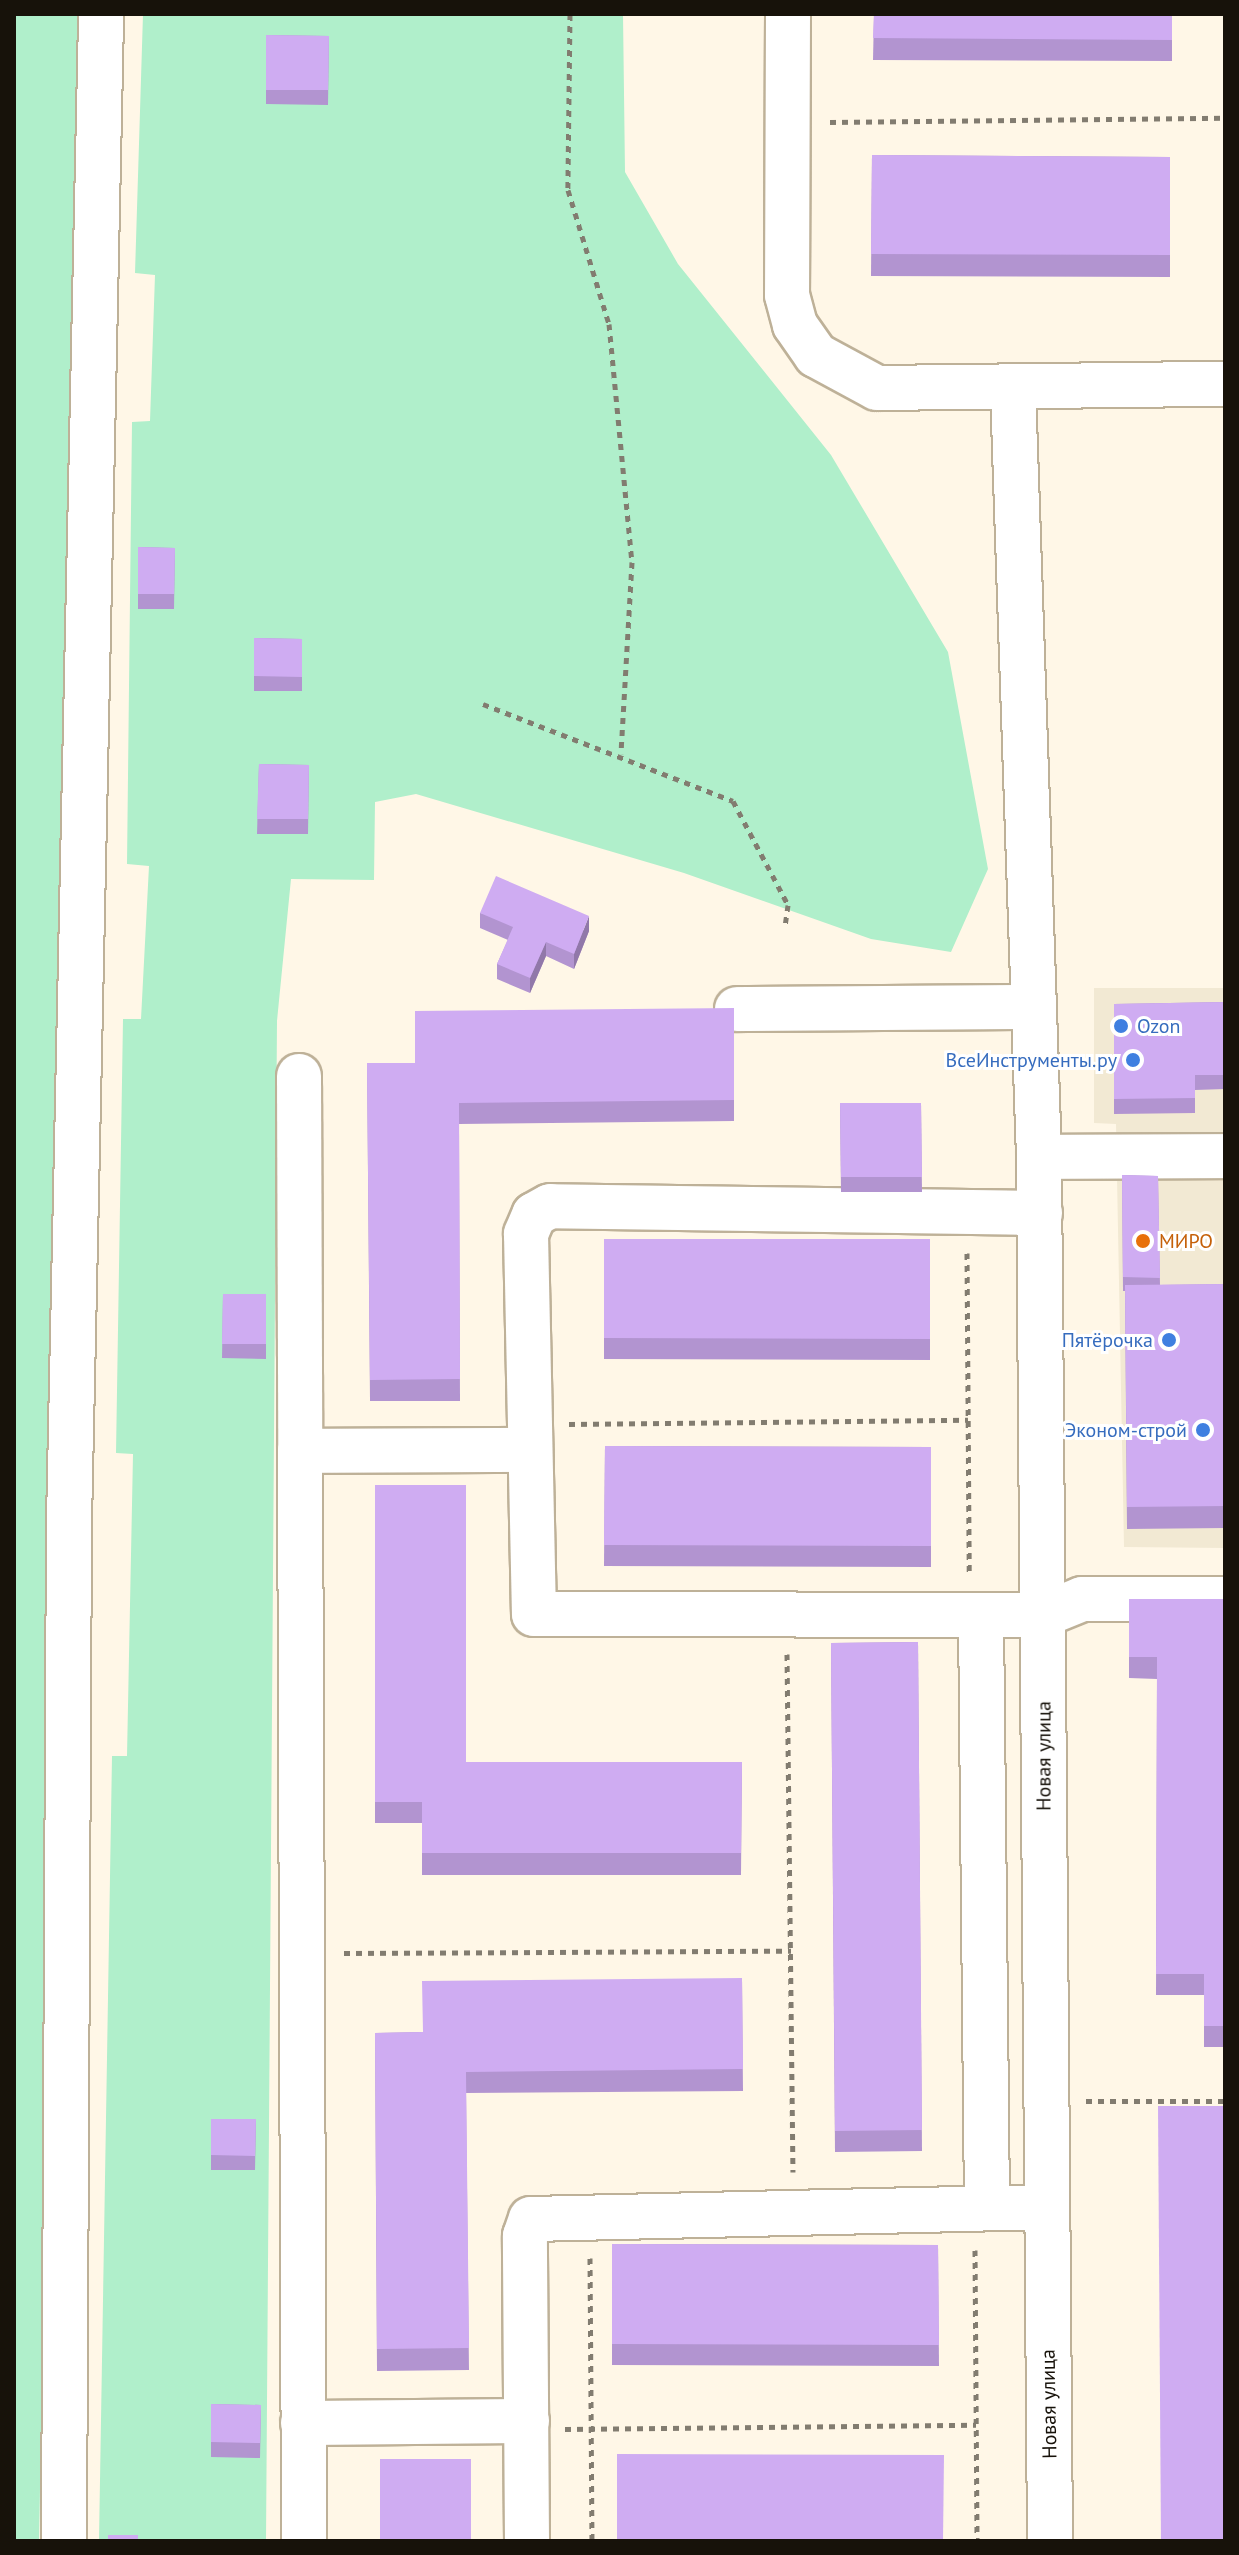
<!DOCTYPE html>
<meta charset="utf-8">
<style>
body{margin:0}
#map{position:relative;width:1239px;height:2555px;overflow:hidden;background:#fff7e7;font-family:"PT Sans",sans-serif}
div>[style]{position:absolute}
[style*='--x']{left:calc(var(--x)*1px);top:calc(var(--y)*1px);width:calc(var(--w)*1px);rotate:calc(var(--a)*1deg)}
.commercial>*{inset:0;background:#f2e9d3}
.green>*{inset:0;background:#b0efcb}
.path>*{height:5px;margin-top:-2.5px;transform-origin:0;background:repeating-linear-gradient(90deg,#827c70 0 6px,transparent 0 12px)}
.roads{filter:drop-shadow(2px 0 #beb198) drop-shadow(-2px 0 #beb198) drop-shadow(0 2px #beb198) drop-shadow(0 -2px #beb198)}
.minor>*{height:44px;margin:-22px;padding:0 22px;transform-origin:22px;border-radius:22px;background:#fff}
.wall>*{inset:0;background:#b294d0}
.shaded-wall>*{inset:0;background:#9178a9}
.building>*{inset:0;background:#cfacf2}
.dots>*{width:22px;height:22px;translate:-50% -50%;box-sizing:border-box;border:4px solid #fff;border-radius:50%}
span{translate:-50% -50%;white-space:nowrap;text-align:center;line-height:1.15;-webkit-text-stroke:6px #fff;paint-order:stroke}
.shop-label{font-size:20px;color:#366cbe}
.left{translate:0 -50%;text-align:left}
.right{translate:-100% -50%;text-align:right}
.food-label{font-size:20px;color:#c56008}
.street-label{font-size:20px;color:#17120a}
.frame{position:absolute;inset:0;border:16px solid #17120a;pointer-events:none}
</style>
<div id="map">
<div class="commercial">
<div style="clip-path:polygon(1094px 988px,1225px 988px,1225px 1548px,1124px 1547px,1116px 1124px,1094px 1123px)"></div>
</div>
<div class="green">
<div style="clip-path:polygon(14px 14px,88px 14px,39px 2541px,14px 2541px)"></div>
<div style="clip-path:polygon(143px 14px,623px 14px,625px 172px,678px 264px,831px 455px,948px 652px,988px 869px,951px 952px,871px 939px,684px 873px,416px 794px,375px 802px,374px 880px,291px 879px,277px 1021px,266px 2541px,99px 2541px,112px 1756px,127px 1756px,133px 1454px,116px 1453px,123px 1019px,141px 1019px,149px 866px,127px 864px,132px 422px,150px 421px,155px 275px,135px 273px)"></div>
</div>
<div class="path">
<div style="--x:570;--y:14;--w:176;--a:90.7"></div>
<div style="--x:568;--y:190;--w:140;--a:73"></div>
<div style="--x:609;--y:324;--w:239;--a:84.5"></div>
<div style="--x:632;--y:562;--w:192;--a:93.3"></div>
<div style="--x:830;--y:122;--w:395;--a:-0.6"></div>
<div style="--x:483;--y:704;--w:268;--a:21.2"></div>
<div style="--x:733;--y:801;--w:118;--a:62.1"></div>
<div style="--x:788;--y:905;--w:21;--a:98"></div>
<div style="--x:967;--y:1253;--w:322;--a:89.6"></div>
<div style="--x:569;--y:1424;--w:399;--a:-0.6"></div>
<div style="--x:787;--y:1654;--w:518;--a:89.34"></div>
<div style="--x:344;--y:1953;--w:447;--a:-0.3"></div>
<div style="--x:1086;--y:2101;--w:139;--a:0"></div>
<div style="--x:975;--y:2250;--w:291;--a:89.6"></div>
<div style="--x:590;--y:2258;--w:283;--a:89.6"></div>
<div style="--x:565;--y:2429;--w:411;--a:-0.6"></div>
</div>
<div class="roads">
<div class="minor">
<div style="--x:788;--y:14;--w:281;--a:90.2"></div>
<div style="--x:787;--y:295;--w:31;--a:75"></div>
<div style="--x:795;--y:325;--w:37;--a:55"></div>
<div style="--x:816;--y:355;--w:69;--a:28.4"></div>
<div style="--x:877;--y:388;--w:348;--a:-0.7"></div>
<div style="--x:1013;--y:390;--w:767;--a:88.06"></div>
<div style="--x:737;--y:1009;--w:292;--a:-0.4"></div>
<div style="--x:299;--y:1076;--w:375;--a:89.8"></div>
<div style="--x:1040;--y:1213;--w:490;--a:-179.2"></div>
<div style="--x:550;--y:1206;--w:18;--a:151"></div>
<div style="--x:534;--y:1215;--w:21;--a:113"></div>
<div style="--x:526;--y:1234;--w:380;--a:88.8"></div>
<div style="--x:534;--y:1614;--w:509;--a:0.11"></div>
<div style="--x:1043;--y:1615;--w:42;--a:-22.3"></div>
<div style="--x:1082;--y:1599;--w:143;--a:0"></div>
<div style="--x:981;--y:1615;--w:593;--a:89.42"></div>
<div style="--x:303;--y:2423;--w:224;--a:-0.5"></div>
<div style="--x:64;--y:2541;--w:1019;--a:-89.72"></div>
<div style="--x:69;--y:1522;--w:1508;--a:-88.78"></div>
<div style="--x:304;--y:2541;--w:1090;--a:-90.21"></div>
<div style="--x:300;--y:1451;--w:228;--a:-0.3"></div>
<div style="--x:527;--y:2541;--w:305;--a:-90.4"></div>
<div style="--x:525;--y:2236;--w:18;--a:-71"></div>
<div style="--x:531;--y:2219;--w:516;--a:-1.33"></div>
<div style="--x:1050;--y:2541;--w:1384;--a:-90.46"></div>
<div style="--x:1039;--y:1157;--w:186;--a:-0.3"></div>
</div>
</div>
<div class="wall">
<div style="clip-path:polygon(874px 14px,1172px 14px,1172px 61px,873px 60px)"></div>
<div style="clip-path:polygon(266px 35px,329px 36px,328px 105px,266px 104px)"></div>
<div style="clip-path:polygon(872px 155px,1170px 157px,1170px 277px,871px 276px)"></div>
<div style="clip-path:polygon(138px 547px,175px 548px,174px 609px,138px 609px)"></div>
<div style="clip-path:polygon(254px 638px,302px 639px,302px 691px,254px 691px)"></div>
<div style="clip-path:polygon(259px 764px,309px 765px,308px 834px,257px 834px)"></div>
<div style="clip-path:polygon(480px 913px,589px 931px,574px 969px,546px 956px,530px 993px,497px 979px,497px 964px,508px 940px,480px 928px)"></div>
<div style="clip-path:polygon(1225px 1002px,1225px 1089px,1195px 1090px,1195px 1113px,1114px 1114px,1114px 1004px)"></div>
<div style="clip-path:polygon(734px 1008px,734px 1121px,459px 1124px,460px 1401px,370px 1401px,367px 1063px,415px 1063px)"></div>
<div style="clip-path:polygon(840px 1103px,921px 1103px,922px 1192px,841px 1192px)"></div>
<div style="clip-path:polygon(1122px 1175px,1158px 1176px,1160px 1285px,1225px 1284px,1225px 1528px,1127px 1529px,1125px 1291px,1123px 1291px)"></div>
<div style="clip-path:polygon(604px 1239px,930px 1239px,930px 1360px,604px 1359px)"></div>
<div style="clip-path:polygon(223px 1294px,266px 1294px,266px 1359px,222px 1358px)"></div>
<div style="clip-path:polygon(605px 1446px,931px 1447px,931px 1567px,604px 1566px)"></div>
<div style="clip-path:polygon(375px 1485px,466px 1762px,742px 1762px,741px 1875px,422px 1875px,422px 1823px,375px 1823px)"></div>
<div style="clip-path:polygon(1129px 1599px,1225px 1599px,1225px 2047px,1204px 2047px,1204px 1995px,1156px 1995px,1157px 1679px,1129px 1678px)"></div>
<div style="clip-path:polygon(918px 1642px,922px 2151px,835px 2152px,831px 1643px)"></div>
<div style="clip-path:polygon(742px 1978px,743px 2091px,466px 2093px,469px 2370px,377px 2371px,375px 2033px,423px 2032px)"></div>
<div style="clip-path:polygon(211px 2119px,256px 2119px,255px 2170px,211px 2170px)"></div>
<div style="clip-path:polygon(612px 2244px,938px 2245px,939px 2366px,612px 2365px)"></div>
<div style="clip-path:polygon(211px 2404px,261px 2405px,260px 2458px,211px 2457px)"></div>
</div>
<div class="shaded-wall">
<div style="clip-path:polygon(589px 916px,589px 931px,574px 969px,574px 954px)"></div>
<div style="clip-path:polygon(546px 942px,546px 956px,530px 993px,530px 978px)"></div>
</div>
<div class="building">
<div style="clip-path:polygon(874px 14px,1172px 14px,1172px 40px,873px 38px)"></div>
<div style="clip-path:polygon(266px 35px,329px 36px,328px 90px,266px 90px)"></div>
<div style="clip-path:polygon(872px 155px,1170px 157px,1170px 255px,871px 254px)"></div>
<div style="clip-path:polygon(138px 547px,175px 548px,174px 594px,138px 594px)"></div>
<div style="clip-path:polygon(254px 638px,302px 639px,302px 677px,254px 676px)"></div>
<div style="clip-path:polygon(259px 764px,309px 765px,308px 819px,257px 819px)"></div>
<div style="clip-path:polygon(496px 876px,589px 916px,574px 954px,546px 942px,530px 978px,497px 964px,513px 927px,480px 913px)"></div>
<div style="clip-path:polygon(1225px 1002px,1225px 1075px,1195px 1075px,1195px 1098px,1114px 1099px,1114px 1004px)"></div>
<div style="clip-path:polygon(734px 1008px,734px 1100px,459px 1103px,460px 1379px,370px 1380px,367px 1063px,415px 1063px,415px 1011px)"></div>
<div style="clip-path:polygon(840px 1103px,921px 1103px,922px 1177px,841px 1177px)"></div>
<div style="clip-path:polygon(1122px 1175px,1158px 1176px,1160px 1278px,1123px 1277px)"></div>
<div style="clip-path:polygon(604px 1239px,930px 1239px,930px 1339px,604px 1338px)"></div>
<div style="clip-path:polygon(1225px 1284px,1225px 1506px,1127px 1507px,1125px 1285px)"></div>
<div style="clip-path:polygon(223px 1294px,266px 1294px,266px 1344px,222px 1344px)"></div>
<div style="clip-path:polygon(605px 1446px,931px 1447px,931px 1546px,604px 1545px)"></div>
<div style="clip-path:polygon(375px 1485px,466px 1485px,466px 1762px,742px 1762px,741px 1853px,422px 1853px,422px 1802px,375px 1802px)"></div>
<div style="clip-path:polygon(1129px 1599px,1225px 1599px,1225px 2026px,1204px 2026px,1204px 1974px,1156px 1974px,1157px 1657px,1129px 1657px)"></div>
<div style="clip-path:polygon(918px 1642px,922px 2130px,835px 2131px,831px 1643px)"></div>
<div style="clip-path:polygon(742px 1978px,743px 2069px,466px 2072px,469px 2348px,377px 2349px,375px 2033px,423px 2032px,422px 1981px)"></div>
<div style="clip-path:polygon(1158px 2106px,1225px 2106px,1225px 2541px,1161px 2541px)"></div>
<div style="clip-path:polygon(211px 2119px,256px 2119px,255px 2156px,211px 2155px)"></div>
<div style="clip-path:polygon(612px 2244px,938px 2245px,939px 2345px,612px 2344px)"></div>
<div style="clip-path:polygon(211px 2404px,261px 2405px,260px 2443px,211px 2442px)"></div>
<div style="clip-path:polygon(617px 2454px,944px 2455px,943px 2541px,617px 2541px)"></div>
<div style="clip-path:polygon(380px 2459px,471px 2459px,471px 2541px,380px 2541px)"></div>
<div style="clip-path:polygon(108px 2535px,138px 2535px,138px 2541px,108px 2541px)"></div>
</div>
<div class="dots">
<div style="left:1121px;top:1026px;background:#3f7fe0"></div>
<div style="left:1133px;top:1060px;background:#3f7fe0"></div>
<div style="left:1143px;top:1241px;background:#e8710a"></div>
<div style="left:1169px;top:1340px;background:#3f7fe0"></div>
<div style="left:1203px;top:1430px;background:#3f7fe0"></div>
</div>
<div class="shop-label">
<span class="left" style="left:1137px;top:1026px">Ozon</span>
<span class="right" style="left:1117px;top:1060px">ВсеИнструменты.ру</span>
<span class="right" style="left:1153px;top:1340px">Пятёрочка</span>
<span class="right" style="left:1187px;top:1430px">Эконом-строй</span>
</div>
<div class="food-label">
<span class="left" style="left:1159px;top:1241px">МИРО</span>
</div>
<div class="street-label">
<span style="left:1044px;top:1756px;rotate:-90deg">Новая улица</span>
<span style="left:1049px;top:2404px;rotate:-91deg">Новая улица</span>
</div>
<div class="frame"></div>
</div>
